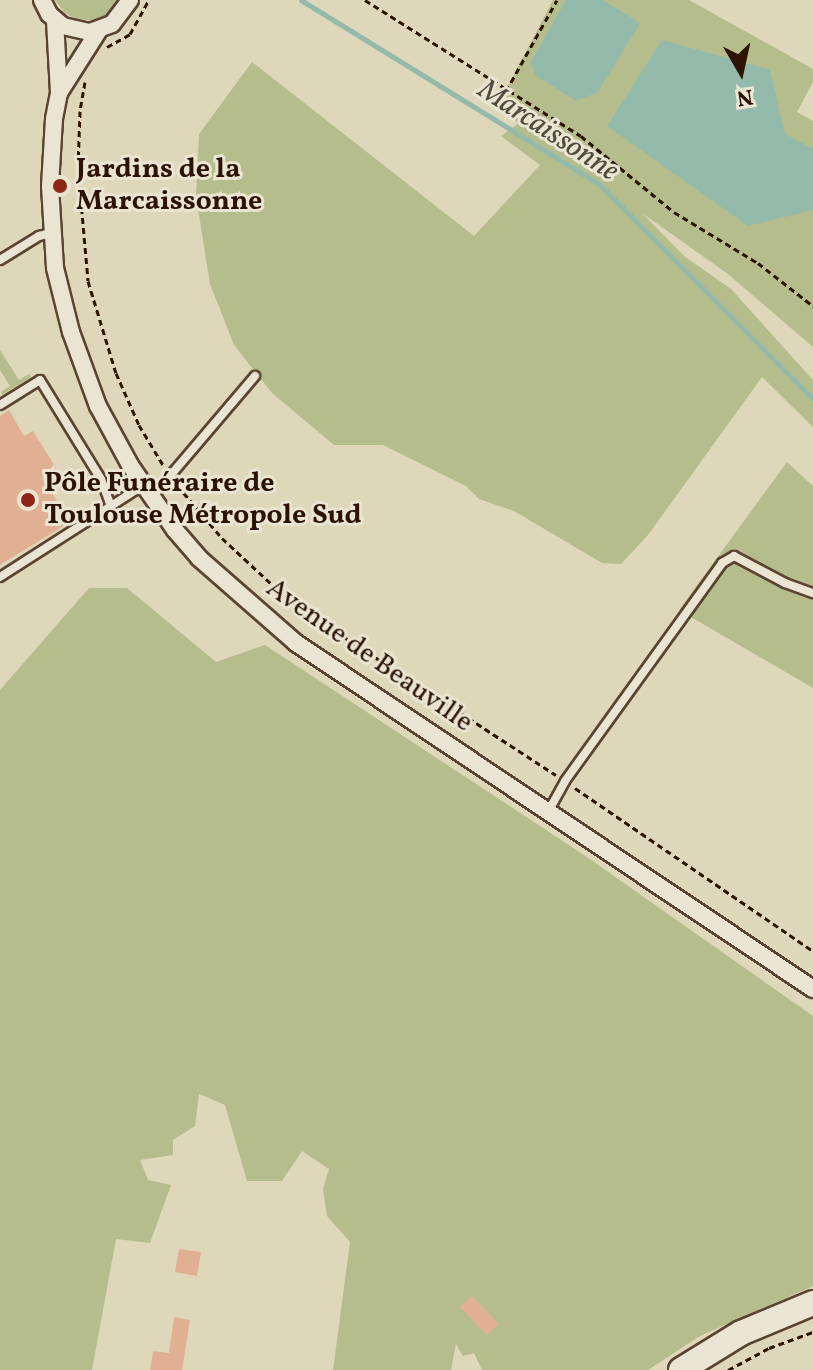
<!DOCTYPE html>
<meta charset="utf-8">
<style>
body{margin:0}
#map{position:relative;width:813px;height:1370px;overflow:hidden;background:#dfd7b9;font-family:Vollkorn,serif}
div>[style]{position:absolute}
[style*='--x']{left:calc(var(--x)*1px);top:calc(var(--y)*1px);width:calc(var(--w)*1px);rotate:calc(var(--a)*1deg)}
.green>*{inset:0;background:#b5bd8d}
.water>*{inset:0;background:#94baab}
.stream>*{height:5px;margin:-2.5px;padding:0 2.5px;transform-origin:2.5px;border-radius:2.5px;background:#94baab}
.building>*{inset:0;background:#e1b093}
.path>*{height:3px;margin-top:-1.5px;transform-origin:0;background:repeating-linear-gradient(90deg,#2d1304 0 6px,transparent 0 10px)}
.roads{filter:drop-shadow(2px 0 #5a4431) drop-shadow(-2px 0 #5a4431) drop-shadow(0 2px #5a4431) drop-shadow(0 -2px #5a4431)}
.service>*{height:8px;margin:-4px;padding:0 4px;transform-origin:4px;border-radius:4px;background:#eae5d2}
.minor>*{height:16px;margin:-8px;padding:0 8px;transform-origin:8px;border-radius:8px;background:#eae5d2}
.secondary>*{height:24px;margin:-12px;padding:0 12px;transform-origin:12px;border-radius:12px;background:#eae5d2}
.dots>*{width:22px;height:22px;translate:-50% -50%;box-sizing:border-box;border:4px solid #eae5d2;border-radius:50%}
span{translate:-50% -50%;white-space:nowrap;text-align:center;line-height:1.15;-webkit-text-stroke:6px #eae5d2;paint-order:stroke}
.poi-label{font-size:28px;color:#2d1304;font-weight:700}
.left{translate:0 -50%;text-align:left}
.street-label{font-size:28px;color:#2d1304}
.water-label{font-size:30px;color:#514d3e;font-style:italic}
.north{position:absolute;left:701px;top:32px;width:80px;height:80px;-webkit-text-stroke:6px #eae5d2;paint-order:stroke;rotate:171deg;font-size:22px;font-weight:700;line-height:32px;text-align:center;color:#2d1304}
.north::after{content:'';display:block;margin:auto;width:28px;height:36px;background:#2d1304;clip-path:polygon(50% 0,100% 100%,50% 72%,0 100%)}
</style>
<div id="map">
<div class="green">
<div style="clip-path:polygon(55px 0,119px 0,107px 15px,93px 20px,78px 20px,65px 13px)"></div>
<div style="clip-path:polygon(553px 0,689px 0,813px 69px,813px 82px,797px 112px,813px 121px,813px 347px,728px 274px,642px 213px,684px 256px,731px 289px,813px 380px,813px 427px,762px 377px,648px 535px,621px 564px,602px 563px,514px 511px,479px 499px,466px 486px,383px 445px,334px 445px,272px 393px,234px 345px,210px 284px,196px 196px,199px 134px,252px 62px,474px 236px,540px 165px,501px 136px,519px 123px,497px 107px)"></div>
<div style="clip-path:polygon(0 350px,19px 380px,29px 374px,31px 377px,2px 395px,1px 392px,10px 386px,0 370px)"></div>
<div style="clip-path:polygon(787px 462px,813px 486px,813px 688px,679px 610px)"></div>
<div style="clip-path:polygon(89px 588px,127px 588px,216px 662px,265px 645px,584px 855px,813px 1016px,813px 1286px,700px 1336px,648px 1370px,482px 1370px,474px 1353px,463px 1356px,456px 1344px,451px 1370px,333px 1370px,350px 1242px,327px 1216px,323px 1189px,329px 1169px,302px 1151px,282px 1181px,247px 1181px,225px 1105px,199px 1094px,195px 1126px,173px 1140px,173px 1155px,140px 1160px,148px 1180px,171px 1185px,150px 1243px,116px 1239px,92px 1370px,0 1370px,0 690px)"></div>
</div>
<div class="water">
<div style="clip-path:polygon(566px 0,603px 0,640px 23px,598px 92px,576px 101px,535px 75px,531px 62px)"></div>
<div style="clip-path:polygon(662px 40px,770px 70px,785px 134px,813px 149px,813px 210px,748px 226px,607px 126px)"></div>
</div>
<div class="stream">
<div style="--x:301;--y:0;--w:350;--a:31.7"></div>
<div style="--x:599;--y:184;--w:303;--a:45.1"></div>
</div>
<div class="building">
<div style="clip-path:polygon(9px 410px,24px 436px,33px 431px,56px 468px,42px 477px,70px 522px,0 565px,0 416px)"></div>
<div style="clip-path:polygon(179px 1249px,201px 1252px,197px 1276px,175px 1272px)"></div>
<div style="clip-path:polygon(472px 1296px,499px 1324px,487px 1335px,460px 1307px)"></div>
<div style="clip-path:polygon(174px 1317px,190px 1320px,182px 1370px,150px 1370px,153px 1351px,169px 1353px)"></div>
</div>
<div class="path">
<div style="--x:365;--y:0;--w:255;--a:32.2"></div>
<div style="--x:581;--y:136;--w:120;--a:39.3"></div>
<div style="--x:674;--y:212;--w:98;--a:31.3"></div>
<div style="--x:758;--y:263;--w:70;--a:38"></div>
<div style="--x:107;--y:47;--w:26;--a:-29"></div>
<div style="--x:130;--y:34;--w:39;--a:-61"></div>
<div style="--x:85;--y:82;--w:29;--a:100"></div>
<div style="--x:80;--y:111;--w:57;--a:92"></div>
<div style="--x:78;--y:168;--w:113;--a:84.9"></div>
<div style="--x:88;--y:281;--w:96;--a:73.1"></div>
<div style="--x:116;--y:373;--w:57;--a:66.1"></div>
<div style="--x:139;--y:425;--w:47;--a:59"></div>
<div style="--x:506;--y:91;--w:104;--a:-60.7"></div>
<div style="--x:177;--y:485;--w:70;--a:49.7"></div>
<div style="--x:222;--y:538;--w:96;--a:42.9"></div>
<div style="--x:292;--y:603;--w:315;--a:33.1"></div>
<div style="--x:575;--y:788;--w:288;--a:34.4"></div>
<div style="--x:728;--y:1370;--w:47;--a:-28.2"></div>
<div style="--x:769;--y:1348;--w:47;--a:-20"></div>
</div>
<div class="roads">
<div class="service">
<div style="--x:0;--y:260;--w:46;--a:-31.6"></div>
<div style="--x:39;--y:236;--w:12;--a:-14"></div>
<div style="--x:0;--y:405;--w:47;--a:-32"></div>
<div style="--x:40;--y:380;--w:116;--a:58.4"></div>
<div style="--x:101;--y:479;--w:29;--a:70"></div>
<div style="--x:111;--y:506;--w:37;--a:-33"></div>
<div style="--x:152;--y:497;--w:159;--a:-49.6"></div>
<div style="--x:0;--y:577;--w:132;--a:-32.6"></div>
<div style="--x:548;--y:812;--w:35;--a:-61"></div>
<div style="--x:565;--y:781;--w:269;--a:-54.2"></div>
<div style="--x:722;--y:563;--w:14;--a:-30"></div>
<div style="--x:734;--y:556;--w:58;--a:27.9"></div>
<div style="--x:785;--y:583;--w:30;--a:20"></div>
</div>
<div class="minor">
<div style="--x:42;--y:0;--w:16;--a:63"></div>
<div style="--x:49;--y:14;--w:18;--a:41"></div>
<div style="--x:63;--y:26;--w:28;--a:13"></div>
<div style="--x:90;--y:32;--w:23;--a:-20"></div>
<div style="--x:112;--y:24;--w:30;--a:-53"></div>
<div style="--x:55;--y:21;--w:72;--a:86.8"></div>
<div style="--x:59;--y:93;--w:26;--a:101"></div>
<div style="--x:54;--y:119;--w:67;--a:93.4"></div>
<div style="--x:50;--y:186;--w:82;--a:86.5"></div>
<div style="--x:55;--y:268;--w:66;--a:76"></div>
<div style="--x:71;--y:332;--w:79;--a:70"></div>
<div style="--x:98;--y:406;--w:67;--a:61.5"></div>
<div style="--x:130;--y:465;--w:79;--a:55.3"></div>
<div style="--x:175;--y:530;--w:37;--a:49"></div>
<div style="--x:199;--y:558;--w:129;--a:41.2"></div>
<div style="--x:296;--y:643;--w:622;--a:33.79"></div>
<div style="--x:59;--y:93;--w:75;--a:-57.6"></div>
</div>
<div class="secondary">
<div style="--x:681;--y:1370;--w:70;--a:-31.7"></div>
<div style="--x:741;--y:1333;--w:78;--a:-22.6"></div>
</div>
</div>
<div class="dots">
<div style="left:60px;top:186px;background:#8f2418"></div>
<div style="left:28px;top:500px;background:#8f2418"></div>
</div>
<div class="poi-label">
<span class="left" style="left:76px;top:186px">Jardins de la<br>Marcaissonne</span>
<span class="left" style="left:44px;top:500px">Pôle Funéraire de<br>Toulouse Métropole Sud</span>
</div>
<div class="street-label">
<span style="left:369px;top:656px;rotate:35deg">Avenue de Beauville</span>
</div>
<div class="water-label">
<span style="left:548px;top:131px;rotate:33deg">Marcaissonne</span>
</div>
<div class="north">N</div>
</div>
